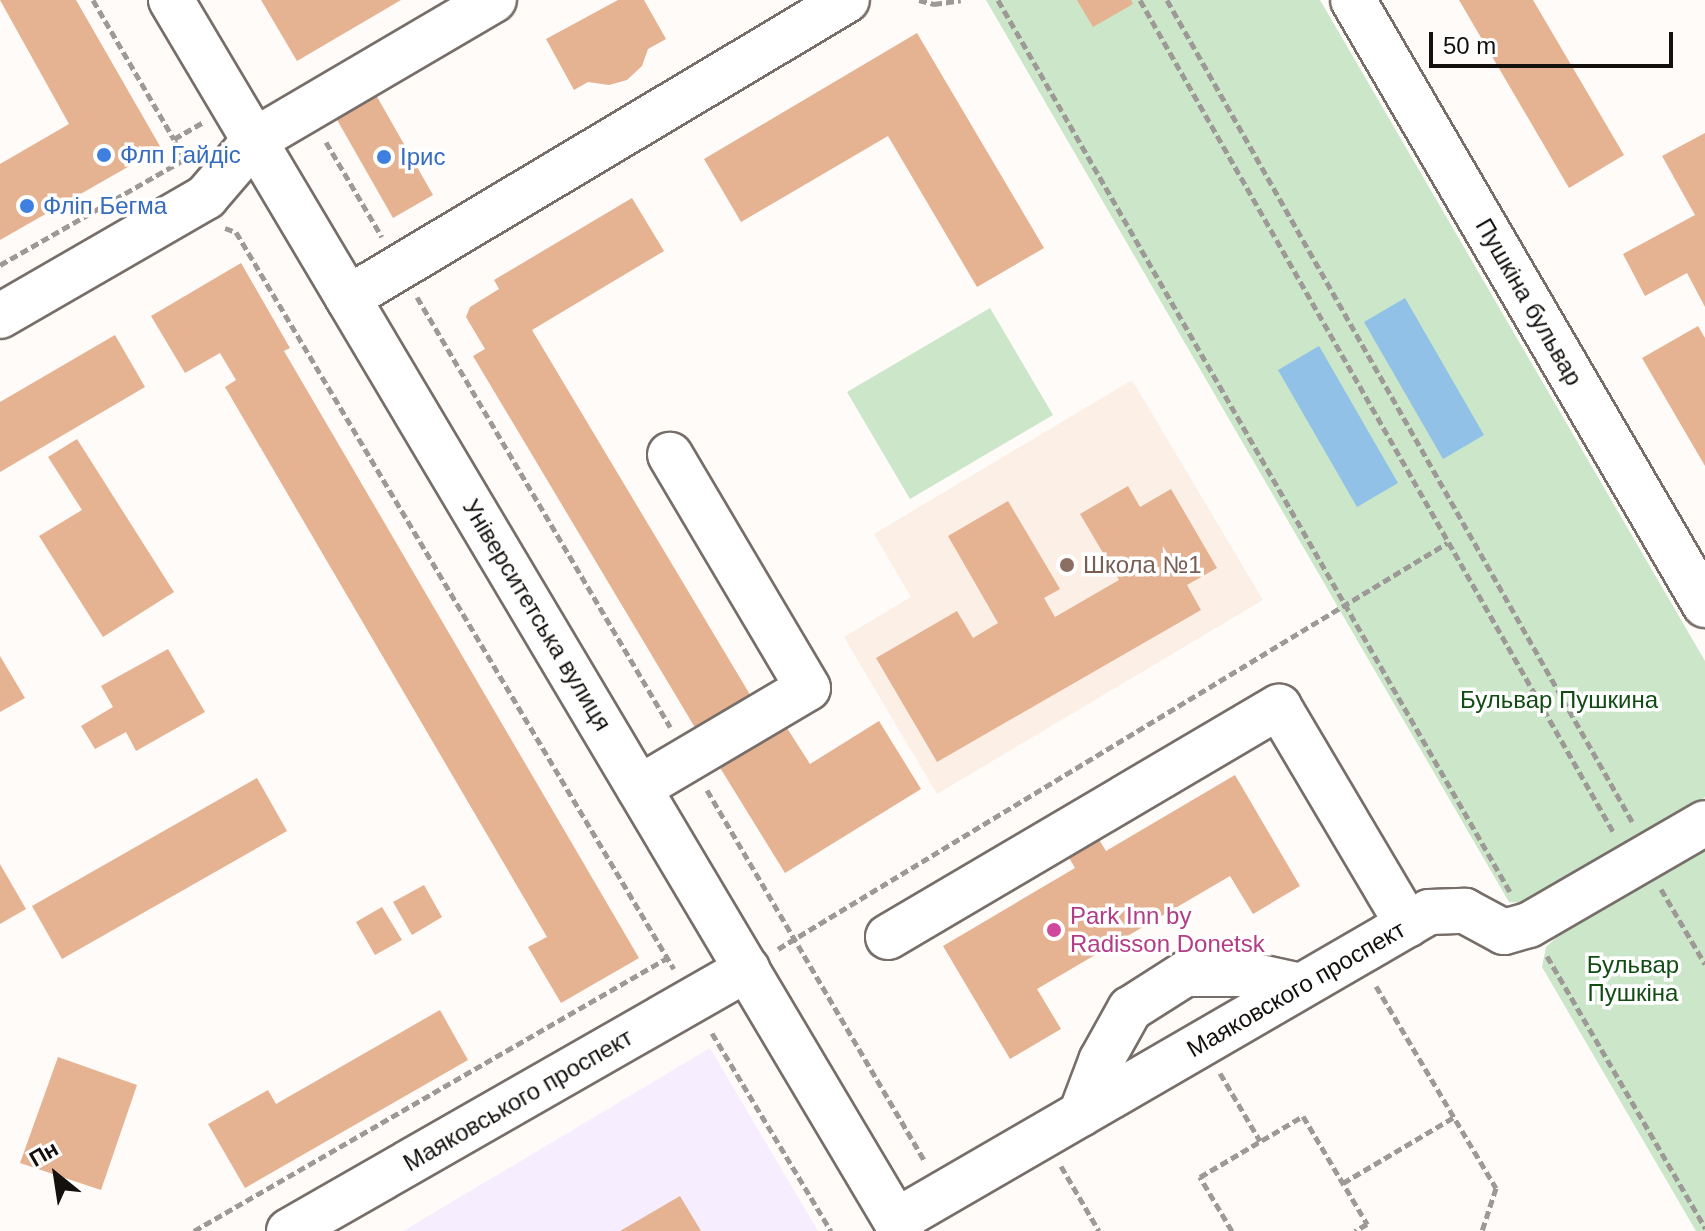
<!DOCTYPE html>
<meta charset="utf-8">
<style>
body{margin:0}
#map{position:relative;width:1705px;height:1231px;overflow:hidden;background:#fffbf8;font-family:Arial,sans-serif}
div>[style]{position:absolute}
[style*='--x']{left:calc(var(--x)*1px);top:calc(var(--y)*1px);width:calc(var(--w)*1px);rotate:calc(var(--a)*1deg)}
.commercial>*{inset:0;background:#f6eefe}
.education>*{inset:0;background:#fcefe6}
.green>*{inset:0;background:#cbe6c9}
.water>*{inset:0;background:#91c1e7}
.building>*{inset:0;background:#e5b292}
.path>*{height:5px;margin-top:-2.5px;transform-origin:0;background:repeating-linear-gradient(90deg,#9c9996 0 8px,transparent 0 12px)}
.roads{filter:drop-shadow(2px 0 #776e69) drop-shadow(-2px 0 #776e69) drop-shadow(0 2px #776e69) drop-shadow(0 -2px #776e69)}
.minor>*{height:44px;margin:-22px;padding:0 22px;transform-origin:22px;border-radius:22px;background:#fff}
.major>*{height:44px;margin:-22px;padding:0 22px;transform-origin:22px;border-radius:22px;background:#fff}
.dots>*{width:22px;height:22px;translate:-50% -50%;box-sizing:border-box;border:4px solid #fff;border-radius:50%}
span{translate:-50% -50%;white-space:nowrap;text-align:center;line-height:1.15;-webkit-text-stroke:7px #fff;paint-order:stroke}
.shop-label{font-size:24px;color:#366cbe}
.left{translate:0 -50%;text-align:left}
.street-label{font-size:24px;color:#13100d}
.education-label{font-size:24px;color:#785e54}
.park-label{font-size:24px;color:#124c14}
.hotel-label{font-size:24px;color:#b23c85}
.north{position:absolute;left:16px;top:1135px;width:80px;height:80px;-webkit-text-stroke:6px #fff;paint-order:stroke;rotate:330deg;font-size:22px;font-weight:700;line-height:32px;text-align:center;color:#13100d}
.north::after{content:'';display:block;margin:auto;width:28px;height:36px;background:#13100d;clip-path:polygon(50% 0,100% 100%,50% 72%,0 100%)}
.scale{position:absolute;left:1429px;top:32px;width:244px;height:36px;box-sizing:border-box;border:4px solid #13100d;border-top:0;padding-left:10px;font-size:24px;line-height:28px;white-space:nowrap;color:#13100d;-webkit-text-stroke:6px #fff;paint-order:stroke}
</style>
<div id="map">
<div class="commercial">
<div style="clip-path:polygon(710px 1048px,818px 1231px,403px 1231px)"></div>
</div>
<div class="education">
<div style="clip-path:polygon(1132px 380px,1263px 600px,937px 794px,844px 637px,911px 597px,874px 534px)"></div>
</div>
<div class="green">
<div style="clip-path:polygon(986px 0,1320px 0,1705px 661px,1705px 797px,1523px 903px,1509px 902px)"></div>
<div style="clip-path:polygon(990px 308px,1053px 415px,910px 499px,847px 392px)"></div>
<div style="clip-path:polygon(1705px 851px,1705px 1231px,1696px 1231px,1542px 967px,1546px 947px,1558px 936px)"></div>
</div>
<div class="water">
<div style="clip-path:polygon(1405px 298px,1484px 435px,1443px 459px,1364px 322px)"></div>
<div style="clip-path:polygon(1319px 346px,1398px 483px,1357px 507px,1278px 370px)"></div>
</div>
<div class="building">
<div style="clip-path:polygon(0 0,76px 0,161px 148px,0 240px,0 164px,69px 124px)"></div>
<div style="clip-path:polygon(261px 0,401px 0,297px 61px)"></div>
<div style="clip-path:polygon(618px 0,644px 0,666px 39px,648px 49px,642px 66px,627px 80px,609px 85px,588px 82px,574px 90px,546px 39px)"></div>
<div style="clip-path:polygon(1077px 0,1131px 0,1133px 4px,1093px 27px)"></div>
<div style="clip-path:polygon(1459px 0,1533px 0,1624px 155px,1569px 188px)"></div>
<div style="clip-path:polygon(917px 33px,1044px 248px,977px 287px,888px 136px,741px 222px,704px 159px)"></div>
<div style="clip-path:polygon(376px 95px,433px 195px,393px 218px,336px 118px)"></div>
<div style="clip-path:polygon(1705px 133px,1705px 307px,1687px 273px,1645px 296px,1623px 254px,1695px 215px,1662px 156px)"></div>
<div style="clip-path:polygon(632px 198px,664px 251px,532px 330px,758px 708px,703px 741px,473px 356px,485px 349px,466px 317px,470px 307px,499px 289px,494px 280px)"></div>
<div style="clip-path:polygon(241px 263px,290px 348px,284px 351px,639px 958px,561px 1003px,528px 947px,547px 937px,225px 387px,236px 380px,220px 353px,185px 373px,151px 316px)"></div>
<div style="clip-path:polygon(1698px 326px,1705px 338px,1705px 466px,1642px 358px)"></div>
<div style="clip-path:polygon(115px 335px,145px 387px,0 472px,0 402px)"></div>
<div style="clip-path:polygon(77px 439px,174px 592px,103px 637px,39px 536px,82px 510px,48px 457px)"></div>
<div style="clip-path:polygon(1128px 486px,1140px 507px,1171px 489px,1217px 568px,1187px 585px,1201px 610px,937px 762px,876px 658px,957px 611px,973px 638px,998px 623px,948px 536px,1008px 501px,1060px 589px,1044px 598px,1055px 617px,1119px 580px,1080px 514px)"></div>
<div style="clip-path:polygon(168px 649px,205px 712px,136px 751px,126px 732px,95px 749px,81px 726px,113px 707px,101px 686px)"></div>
<div style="clip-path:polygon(0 656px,25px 698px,0 712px)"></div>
<div style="clip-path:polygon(879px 721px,921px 789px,785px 873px,719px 766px,785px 725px,810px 764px)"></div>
<div style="clip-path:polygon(1235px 775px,1300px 886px,1253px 914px,1230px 876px,1037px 989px,1061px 1029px,1010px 1059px,943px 946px,1075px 868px,1068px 856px,1098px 838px,1106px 851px)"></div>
<div style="clip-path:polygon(257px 778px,287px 831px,62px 959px,32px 906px)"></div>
<div style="clip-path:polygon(0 864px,26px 909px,0 924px)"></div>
<div style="clip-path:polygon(424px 885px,442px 917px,412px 935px,393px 902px)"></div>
<div style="clip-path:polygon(382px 907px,402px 940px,375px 955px,356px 922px)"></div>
<div style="clip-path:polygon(440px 1010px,468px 1060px,245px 1188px,208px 1124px,268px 1090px,276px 1104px)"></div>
<div style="clip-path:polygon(58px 1057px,137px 1085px,101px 1190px,20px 1163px)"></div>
<div style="clip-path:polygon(680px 1196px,701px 1231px,620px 1231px)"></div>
</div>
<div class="path">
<div style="--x:93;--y:0;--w:161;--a:59.8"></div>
<div style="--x:919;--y:0;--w:16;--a:15"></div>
<div style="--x:934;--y:4;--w:27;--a:-8"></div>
<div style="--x:998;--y:0;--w:1028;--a:60.14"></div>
<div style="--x:1140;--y:0;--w:958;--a:60.36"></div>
<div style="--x:1167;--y:0;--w:946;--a:60.48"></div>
<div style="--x:326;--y:142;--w:110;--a:59.5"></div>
<div style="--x:225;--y:228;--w:12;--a:20"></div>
<div style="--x:236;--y:232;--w:857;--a:59.28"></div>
<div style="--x:0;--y:265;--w:213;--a:-29.8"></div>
<div style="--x:185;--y:159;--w:23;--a:-119"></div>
<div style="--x:174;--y:139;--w:34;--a:-30"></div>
<div style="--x:417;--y:297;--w:499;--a:59.5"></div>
<div style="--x:707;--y:790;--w:430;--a:59.6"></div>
<div style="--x:1661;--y:889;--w:87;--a:59.6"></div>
<div style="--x:778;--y:949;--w:783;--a:-31.25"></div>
<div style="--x:1547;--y:956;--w:315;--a:59.8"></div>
<div style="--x:1376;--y:986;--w:235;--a:59.3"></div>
<div style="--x:1496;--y:1188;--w:45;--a:108"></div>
<div style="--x:712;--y:1033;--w:231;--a:59"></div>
<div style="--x:1220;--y:1073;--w:79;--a:59.5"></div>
<div style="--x:1061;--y:1166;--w:75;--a:59.7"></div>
<div style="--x:1343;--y:1183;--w:129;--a:-30.7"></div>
<div style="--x:194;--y:1231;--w:546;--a:-29.99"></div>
<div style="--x:1232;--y:1231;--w:63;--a:-120.7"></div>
<div style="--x:1200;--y:1177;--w:120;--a:-30.6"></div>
<div style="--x:1303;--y:1116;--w:126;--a:59.3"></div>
<div style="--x:1367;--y:1224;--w:14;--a:150"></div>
</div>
<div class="roads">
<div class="minor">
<div style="--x:1353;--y:0;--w:700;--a:59.81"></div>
<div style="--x:348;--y:298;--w:581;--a:-30.85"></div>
<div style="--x:0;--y:316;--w:238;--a:-30"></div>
<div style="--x:206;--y:197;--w:75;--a:-49.3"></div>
<div style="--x:255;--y:140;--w:277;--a:-30.4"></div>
<div style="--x:639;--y:788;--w:196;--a:-30.6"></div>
<div style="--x:808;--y:688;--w:271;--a:-120.6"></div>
<div style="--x:888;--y:937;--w:454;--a:-30.5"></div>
<div style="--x:1279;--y:707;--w:253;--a:59.4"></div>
<div style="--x:1081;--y:1114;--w:57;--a:-69.3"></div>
<div style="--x:1101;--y:1061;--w:60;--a:-60.9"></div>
<div style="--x:1130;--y:1009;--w:65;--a:-32.5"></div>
<div style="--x:1185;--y:974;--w:61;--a:0"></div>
<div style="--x:1246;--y:974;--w:56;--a:12.3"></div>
<div style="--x:896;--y:1221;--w:616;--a:-30.1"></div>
<div style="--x:1429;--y:912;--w:36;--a:-2"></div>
<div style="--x:1465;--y:911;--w:44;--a:28.3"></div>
<div style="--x:1504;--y:932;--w:26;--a:-16"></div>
<div style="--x:1529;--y:925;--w:203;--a:-30.1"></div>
<div style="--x:289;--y:1231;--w:528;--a:-29.77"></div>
</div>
<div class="major">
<div style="--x:171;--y:0;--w:1432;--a:59.3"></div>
</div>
</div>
<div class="dots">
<div style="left:104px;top:155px;background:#3f7fe0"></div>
<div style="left:384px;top:157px;background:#3f7fe0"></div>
<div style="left:27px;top:206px;background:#3f7fe0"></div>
<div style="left:1067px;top:565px;background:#8d6e63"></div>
<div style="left:1054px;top:930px;background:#d1479c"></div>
</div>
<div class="shop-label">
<span class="left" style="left:120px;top:155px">Флп Гайдіс</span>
<span class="left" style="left:400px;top:157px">Ірис</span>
<span class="left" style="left:43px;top:206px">Фліп Бегма</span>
</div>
<div class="street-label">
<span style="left:1529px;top:302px;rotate:60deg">Пушкіна бульвар</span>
<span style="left:537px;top:615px;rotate:59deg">Університетська вулиця</span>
<span style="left:1296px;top:989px;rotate:-30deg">Маяковского проспект</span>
<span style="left:518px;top:1100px;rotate:-30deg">Маяковського проспект</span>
</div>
<div class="education-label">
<span class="left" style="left:1083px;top:565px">Школа №1</span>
</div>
<div class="park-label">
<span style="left:1559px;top:700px">Бульвар Пушкина</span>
<span style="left:1633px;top:979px">Бульвар<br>Пушкіна</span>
</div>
<div class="hotel-label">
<span class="left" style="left:1070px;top:930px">Park Inn by<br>Radisson Donetsk</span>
</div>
<div class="north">Пн</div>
<div class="scale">50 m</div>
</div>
